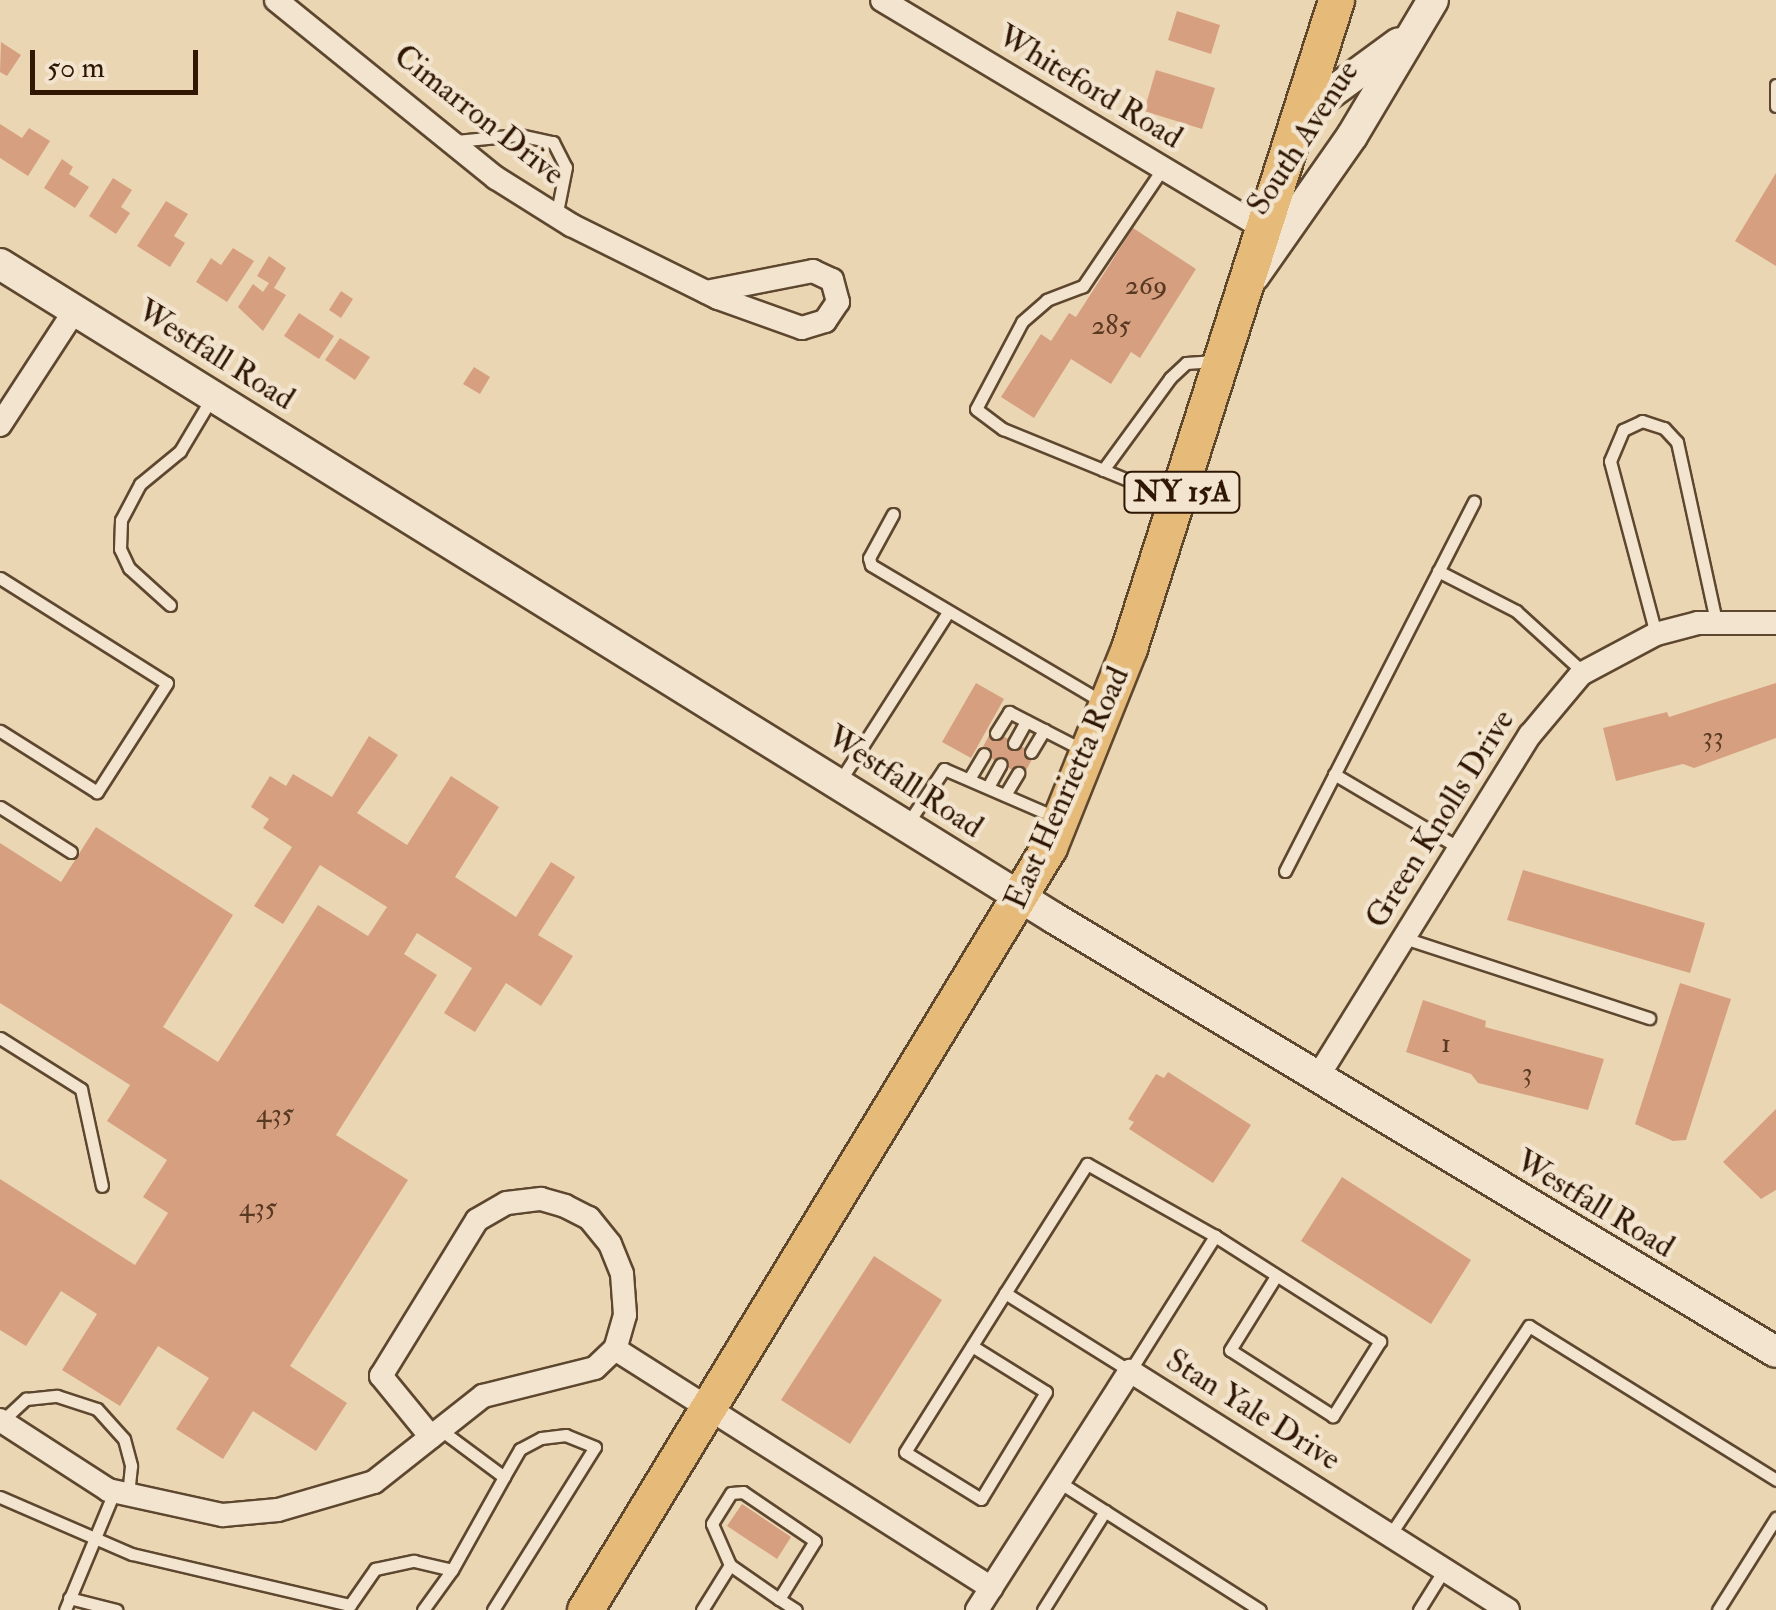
<!DOCTYPE html>
<style>
body{margin:0}
#map{position:relative;width:1776px;height:1610px;overflow:hidden;background:#ebd6b4;font-family:"IM FELL Double Pica",serif}
div>[style]{position:absolute}
[style*='--x']{left:calc(var(--x)*1px);top:calc(var(--y)*1px);width:calc(var(--w)*1px);rotate:calc(var(--a)*1deg)}
.building>*{inset:0;background:#d6a080}
.roads{filter:drop-shadow(2px 0 #5e472f) drop-shadow(-2px 0 #5e472f) drop-shadow(0 2px #5e472f) drop-shadow(0 -2px #5e472f)}
.lane>*{height:11px;margin:-5.5px;padding:0 5.5px;transform-origin:5.5px;border-radius:5.5px;background:#f2e4ce}
.street>*{height:22px;margin:-11px;padding:0 11px;transform-origin:11px;border-radius:11px;background:#f2e4ce}
.secondary>*{height:30px;margin:-15px;padding:0 15px;transform-origin:15px;border-radius:15px;background:#f2e4ce}
.primary>*{height:35px;margin:-17.5px;padding:0 17.5px;transform-origin:17.5px;border-radius:17.5px;background:#e6bb7a}
span{translate:-50% -50%;white-space:nowrap;text-align:center;line-height:1.15;-webkit-text-stroke:9px #f2e4ce;paint-order:stroke}
.number-label{font-size:28px;color:#593922}
.number-label span{-webkit-text-stroke-width:0}
.shield-label span{padding:2px 8px;background:#f2e4ce;border:2px solid;border-radius:8px;-webkit-text-stroke-width:0}
.shield-label{font-size:30px;color:#2f1703;font-weight:700}
.street-label{font-size:32px;color:#2f1703}
.scale{position:absolute;left:30px;top:50px;width:168px;height:45px;box-sizing:border-box;border:5px solid #2f1703;border-top:0;padding-left:12px;font-size:30px;line-height:35px;white-space:nowrap;color:#2f1703;-webkit-text-stroke:8px #f2e4ce;paint-order:stroke}
</style>
<div id="map">
<div class="building">
<div style="clip-path:polygon(1177px 11px,1220px 25px,1211px 54px,1168px 40px)"></div>
<div style="clip-path:polygon(1px 42px,21px 55px,7px 76px,0 72px)"></div>
<div style="clip-path:polygon(1156px 70px,1215px 88px,1202px 129px,1144px 111px)"></div>
<div style="clip-path:polygon(0 124px,22px 138px,29px 128px,50px 141px,28px 176px,0 158px)"></div>
<div style="clip-path:polygon(62px 159px,73px 167px,69px 174px,89px 187px,75px 208px,44px 188px)"></div>
<div style="clip-path:polygon(1776px 173px,1776px 266px,1735px 241px)"></div>
<div style="clip-path:polygon(113px 178px,132px 190px,121px 207px,130px 213px,116px 234px,89px 216px)"></div>
<div style="clip-path:polygon(166px 201px,188px 214px,174px 236px,185px 243px,170px 267px,137px 246px)"></div>
<div style="clip-path:polygon(1133px 228px,1196px 269px,1140px 358px,1131px 352px,1111px 384px,1071px 359px,1034px 418px,1001px 397px,1041px 334px,1051px 341px,1069px 313px,1076px 317px)"></div>
<div style="clip-path:polygon(233px 248px,254px 261px,227px 302px,196px 282px,211px 258px,221px 265px)"></div>
<div style="clip-path:polygon(269px 256px,286px 268px,274px 288px,286px 295px,263px 331px,238px 307px,253px 284px,263px 292px,269px 283px,257px 276px)"></div>
<div style="clip-path:polygon(341px 291px,353px 299px,341px 318px,329px 310px)"></div>
<div style="clip-path:polygon(299px 313px,334px 336px,319px 359px,284px 336px)"></div>
<div style="clip-path:polygon(340px 338px,370px 357px,355px 380px,325px 360px)"></div>
<div style="clip-path:polygon(474px 367px,490px 377px,480px 394px,463px 384px)"></div>
<div style="clip-path:polygon(976px 683px,1004px 699px,971px 758px,942px 742px)"></div>
<div style="clip-path:polygon(1776px 683px,1776px 738px,1694px 768px,1683px 764px,1616px 781px,1603px 728px,1667px 712px,1669px 717px)"></div>
<div style="clip-path:polygon(992px 730px,1035px 754px,1023px 776px,980px 752px)"></div>
<div style="clip-path:polygon(369px 736px,398px 755px,357px 813px,407px 845px,451px 776px,499px 807px,455px 877px,516px 917px,551px 862px,575px 877px,538px 935px,573px 956px,541px 1006px,506px 983px,475px 1032px,444px 1013px,472px 968px,417px 933px,404px 954px,437px 975px,336px 1135px,408px 1180px,290px 1366px,347px 1403px,316px 1451px,253px 1411px,223px 1459px,176px 1429px,209px 1378px,158px 1346px,120px 1406px,62px 1370px,97px 1314px,61px 1291px,26px 1346px,0 1330px,0 1179px,135px 1265px,168px 1213px,143px 1197px,167px 1160px,107px 1121px,130px 1085px,0 1003px,0 843px,61px 882px,96px 827px,233px 915px,163px 1027px,218px 1062px,318px 905px,368px 936px,387px 907px,320px 865px,283px 924px,254px 906px,292px 847px,263px 828px,269px 819px,251px 807px,270px 776px,286px 786px,293px 774px,332px 797px)"></div>
<div style="clip-path:polygon(1523px 870px,1705px 923px,1690px 973px,1507px 920px)"></div>
<div style="clip-path:polygon(1680px 983px,1731px 999px,1686px 1140px,1673px 1141px,1635px 1124px)"></div>
<div style="clip-path:polygon(1423px 1000px,1486px 1021px,1485px 1027px,1604px 1059px,1588px 1110px,1478px 1083px,1471px 1074px,1406px 1052px)"></div>
<div style="clip-path:polygon(1168px 1072px,1251px 1125px,1213px 1183px,1129px 1129px,1134px 1122px,1128px 1119px,1156px 1074px,1164px 1078px)"></div>
<div style="clip-path:polygon(1776px 1109px,1776px 1190px,1761px 1199px,1723px 1162px)"></div>
<div style="clip-path:polygon(1342px 1177px,1471px 1260px,1431px 1324px,1301px 1241px)"></div>
<div style="clip-path:polygon(874px 1256px,942px 1300px,850px 1444px,781px 1400px)"></div>
<div style="clip-path:polygon(742px 1504px,791px 1537px,777px 1559px,727px 1526px)"></div>
</div>
<div class="roads">
<div class="lane">
<div style="--x:1776;--y:85;--w:21;--a:90"></div>
<div style="--x:456;--y:141;--w:63;--a:-5.4"></div>
<div style="--x:519;--y:135;--w:35;--a:12"></div>
<div style="--x:553;--y:142;--w:28;--a:63"></div>
<div style="--x:566;--y:167;--w:51;--a:101.3"></div>
<div style="--x:1163;--y:168;--w:143;--a:124.1"></div>
<div style="--x:1083;--y:286;--w:39;--a:159"></div>
<div style="--x:1047;--y:300;--w:33;--a:139"></div>
<div style="--x:1022;--y:322;--w:98;--a:117.9"></div>
<div style="--x:976;--y:409;--w:34;--a:37"></div>
<div style="--x:1003;--y:429;--w:180;--a:22.2"></div>
<div style="--x:1103;--y:470;--w:114;--a:-53.9"></div>
<div style="--x:1170;--y:378;--w:22;--a:-43"></div>
<div style="--x:1186;--y:363;--w:29;--a:-4"></div>
<div style="--x:893;--y:514;--w:50;--a:118.6"></div>
<div style="--x:869;--y:558;--w:7;--a:74"></div>
<div style="--x:871;--y:565;--w:267;--a:30.6"></div>
<div style="--x:1438;--y:571;--w:88;--a:27.1"></div>
<div style="--x:1516;--y:611;--w:91;--a:42.3"></div>
<div style="--x:0;--y:578;--w:197;--a:32.2"></div>
<div style="--x:167;--y:683;--w:130;--a:122.7"></div>
<div style="--x:97;--y:792;--w:115;--a:-147.8"></div>
<div style="--x:170;--y:605;--w:55;--a:-137.9"></div>
<div style="--x:129;--y:568;--w:21;--a:-115"></div>
<div style="--x:120;--y:549;--w:29;--a:-88"></div>
<div style="--x:121;--y:520;--w:41;--a:-62.2"></div>
<div style="--x:140;--y:484;--w:52;--a:-39.5"></div>
<div style="--x:180;--y:451;--w:61;--a:-59.2"></div>
<div style="--x:1656;--y:634;--w:179;--a:-104.9"></div>
<div style="--x:1610;--y:461;--w:34;--a:-67"></div>
<div style="--x:1623;--y:430;--w:21;--a:-25"></div>
<div style="--x:1642;--y:421;--w:23;--a:18"></div>
<div style="--x:1664;--y:428;--w:19;--a:47"></div>
<div style="--x:1677;--y:442;--w:183;--a:77.7"></div>
<div style="--x:996;--y:733;--w:25;--a:-58"></div>
<div style="--x:1009;--y:712;--w:85;--a:27.2"></div>
<div style="--x:1014;--y:743;--w:25;--a:-61"></div>
<div style="--x:1031;--y:752;--w:26;--a:-59"></div>
<div style="--x:1334;--y:774;--w:145;--a:30.6"></div>
<div style="--x:969;--y:779;--w:29;--a:-59"></div>
<div style="--x:840;--y:781;--w:198;--a:-57.4"></div>
<div style="--x:988;--y:787;--w:26;--a:-61"></div>
<div style="--x:1005;--y:795;--w:26;--a:-59"></div>
<div style="--x:0;--y:807;--w:84;--a:32.4"></div>
<div style="--x:908;--y:823;--w:65;--a:-56.3"></div>
<div style="--x:944;--y:769;--w:121;--a:23.4"></div>
<div style="--x:1285;--y:871;--w:415;--a:-62.9"></div>
<div style="--x:1404;--y:938;--w:258;--a:18.1"></div>
<div style="--x:0;--y:1038;--w:96;--a:32.2"></div>
<div style="--x:81;--y:1089;--w:99;--a:77.8"></div>
<div style="--x:1215;--y:1236;--w:147;--a:-150.6"></div>
<div style="--x:1087;--y:1164;--w:153;--a:122.4"></div>
<div style="--x:1005;--y:1293;--w:147;--a:32"></div>
<div style="--x:1130;--y:1371;--w:160;--a:-57.8"></div>
<div style="--x:1215;--y:1236;--w:196;--a:32.5"></div>
<div style="--x:1380;--y:1341;--w:89;--a:122.1"></div>
<div style="--x:1333;--y:1416;--w:122;--a:-147.3"></div>
<div style="--x:1230;--y:1350;--w:87;--a:-58.1"></div>
<div style="--x:972;--y:1346;--w:87;--a:31.9"></div>
<div style="--x:1046;--y:1392;--w:125;--a:121.3"></div>
<div style="--x:981;--y:1499;--w:89;--a:-148.3"></div>
<div style="--x:905;--y:1452;--w:188;--a:-57.8"></div>
<div style="--x:2;--y:1421;--w:33;--a:-43"></div>
<div style="--x:26;--y:1399;--w:31;--a:-6"></div>
<div style="--x:57;--y:1396;--w:42;--a:18"></div>
<div style="--x:97;--y:1409;--w:40;--a:48"></div>
<div style="--x:124;--y:1439;--w:28;--a:75"></div>
<div style="--x:131;--y:1466;--w:29;--a:96"></div>
<div style="--x:1059;--y:1482;--w:238;--a:32.5"></div>
<div style="--x:0;--y:1497;--w:144;--a:23.4"></div>
<div style="--x:132;--y:1554;--w:224;--a:13.2"></div>
<div style="--x:350;--y:1605;--w:44;--a:-55.2"></div>
<div style="--x:375;--y:1569;--w:40;--a:-12"></div>
<div style="--x:414;--y:1561;--w:39;--a:13"></div>
<div style="--x:452;--y:1570;--w:107;--a:-60.8"></div>
<div style="--x:504;--y:1477;--w:79;--a:-143.3"></div>
<div style="--x:1390;--y:1535;--w:251;--a:-56.4"></div>
<div style="--x:1529;--y:1326;--w:291;--a:31.9"></div>
<div style="--x:69;--y:1598;--w:49;--a:14.3"></div>
<div style="--x:779;--y:1599;--w:68;--a:-58.2"></div>
<div style="--x:815;--y:1541;--w:87;--a:-145.8"></div>
<div style="--x:743;--y:1492;--w:12;--a:175"></div>
<div style="--x:731;--y:1493;--w:36;--a:122"></div>
<div style="--x:712;--y:1524;--w:45;--a:66.3"></div>
<div style="--x:730;--y:1565;--w:60;--a:34.8"></div>
<div style="--x:779;--y:1599;--w:20;--a:33"></div>
<div style="--x:65;--y:1610;--w:128;--a:-67.4"></div>
<div style="--x:423;--y:1610;--w:49;--a:-54.1"></div>
<div style="--x:493;--y:1610;--w:192;--a:-58"></div>
<div style="--x:595;--y:1447;--w:31;--a:-158"></div>
<div style="--x:566;--y:1435;--w:25;--a:173"></div>
<div style="--x:541;--y:1438;--w:24;--a:152"></div>
<div style="--x:520;--y:1449;--w:32;--a:120"></div>
<div style="--x:702;--y:1610;--w:53;--a:-58.1"></div>
<div style="--x:1043;--y:1610;--w:117;--a:-57.9"></div>
<div style="--x:1419;--y:1610;--w:47;--a:-58"></div>
<div style="--x:1718;--y:1610;--w:109;--a:-57.8"></div>
</div>
<div class="street">
<div style="--x:276;--y:0;--w:283;--a:39"></div>
<div style="--x:496;--y:178;--w:89;--a:32.1"></div>
<div style="--x:571;--y:225;--w:164;--a:26.4"></div>
<div style="--x:718;--y:298;--w:89;--a:19.7"></div>
<div style="--x:802;--y:328;--w:24;--a:-17"></div>
<div style="--x:825;--y:321;--w:23;--a:-56"></div>
<div style="--x:838;--y:302;--w:23;--a:-105"></div>
<div style="--x:832;--y:280;--w:21;--a:-155"></div>
<div style="--x:813;--y:271;--w:109;--a:168.9"></div>
<div style="--x:882;--y:0;--w:445;--a:30.9"></div>
<div style="--x:0;--y:425;--w:137;--a:-56.9"></div>
<div style="--x:1317;--y:1078;--w:404;--a:-58.2"></div>
<div style="--x:1530;--y:735;--w:80;--a:-50.1"></div>
<div style="--x:1581;--y:674;--w:85;--a:-28.1"></div>
<div style="--x:1656;--y:634;--w:43;--a:-14.7"></div>
<div style="--x:1698;--y:623;--w:78;--a:0"></div>
<div style="--x:615;--y:1349;--w:446;--a:32.4"></div>
<div style="--x:0;--y:1420;--w:129;--a:32.9"></div>
<div style="--x:108;--y:1490;--w:118;--a:12.3"></div>
<div style="--x:223;--y:1515;--w:55;--a:-5.2"></div>
<div style="--x:278;--y:1510;--w:100;--a:-16.3"></div>
<div style="--x:374;--y:1482;--w:139;--a:-38.3"></div>
<div style="--x:483;--y:1396;--w:115;--a:-14"></div>
<div style="--x:595;--y:1368;--w:28;--a:-44"></div>
<div style="--x:431;--y:1437;--w:79;--a:-129.3"></div>
<div style="--x:381;--y:1376;--w:183;--a:-58.4"></div>
<div style="--x:477;--y:1220;--w:34;--a:-30"></div>
<div style="--x:507;--y:1203;--w:34;--a:-7"></div>
<div style="--x:541;--y:1199;--w:25;--a:16"></div>
<div style="--x:565;--y:1206;--w:27;--a:27"></div>
<div style="--x:589;--y:1218;--w:33;--a:51"></div>
<div style="--x:610;--y:1244;--w:32;--a:68"></div>
<div style="--x:622;--y:1274;--w:41;--a:85.8"></div>
<div style="--x:625;--y:1315;--w:35;--a:106"></div>
<div style="--x:977;--y:1610;--w:284;--a:-57.4"></div>
<div style="--x:1130;--y:1371;--w:447;--a:32.3"></div>
</div>
<div class="secondary">
<div style="--x:1298;--y:117;--w:125;--a:-36.2"></div>
<div style="--x:0;--y:264;--w:1240;--a:31.82"></div>
<div style="--x:1054;--y:918;--w:842;--a:31.01"></div>
<div style="--x:1254;--y:276;--w:171;--a:-55"></div>
<div style="--x:1352;--y:136;--w:158;--a:-59.2"></div>
</div>
<div class="primary">
<div style="--x:585;--y:1610;--w:893;--a:-58.7"></div>
<div style="--x:1049;--y:847;--w:214;--a:-68.1"></div>
<div style="--x:1129;--y:648;--w:680;--a:-72.28"></div>
</div>
</div>
<div class="number-label">
<span style="left:1146px;top:286px">269</span>
<span style="left:1111px;top:326px">285</span>
<span style="left:1713px;top:737px">33</span>
<span style="left:1446px;top:1044px">1</span>
<span style="left:1527px;top:1073px">3</span>
<span style="left:275px;top:1114px">435</span>
<span style="left:258px;top:1208px">435</span>
</div>
<div class="shield-label">
<span style="left:1182px;top:492px">NY 15A</span>
</div>
<div class="street-label">
<span style="left:1090px;top:87px;rotate:31deg">Whiteford Road</span>
<span style="left:479px;top:115px;rotate:38deg">Cimarron Drive</span>
<span style="left:1303px;top:138px;rotate:-57deg">South Avenue</span>
<span style="left:216px;top:355px;rotate:32deg">Westfall Road</span>
<span style="left:905px;top:782px;rotate:33deg">Westfall Road</span>
<span style="left:1067px;top:788px;rotate:-66deg">East Henrietta Road</span>
<span style="left:1440px;top:819px;rotate:-58deg">Green Knolls Drive</span>
<span style="left:1595px;top:1204px;rotate:31deg">Westfall Road</span>
<span style="left:1253px;top:1410px;rotate:32deg">Stan Yale Drive</span>
</div>
<div class="scale">50 m</div>
</div>
